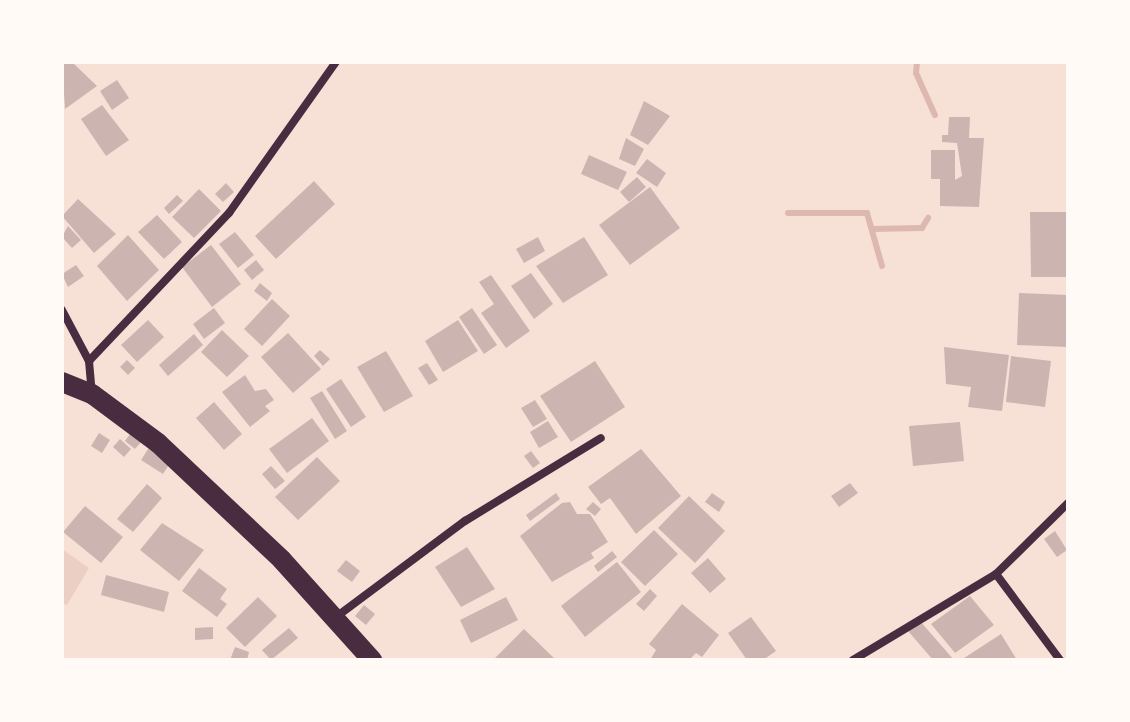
<!DOCTYPE html>
<style>
body{margin:0}
#map{position:relative;width:1130px;height:722px;overflow:hidden;background:#f7e1d7;font-family:Barlow,sans-serif}
div>[style]{position:absolute}
[style*='--x']{left:calc(var(--x)*1px);top:calc(var(--y)*1px);width:calc(var(--w)*1px);rotate:calc(var(--a)*1deg)}
.green>*{inset:0;background:#ebcfc5}
.stream>*{height:6px;margin:-3px;padding:0 3px;transform-origin:3px;border-radius:3px;background:#dcb8b0}
.building>*{inset:0;background:#ccb4b1}
.minor>*{height:8px;margin:-4px;padding:0 4px;transform-origin:4px;border-radius:4px;background:#4a2c40}
.trunk>*{height:20px;margin:-10px;padding:0 10px;transform-origin:10px;border-radius:10px;background:#4a2c40}
span{translate:-50% -50%;white-space:nowrap;text-align:center;line-height:1.15;-webkit-text-stroke:6px #fffaf5;paint-order:stroke}
.frame{position:absolute;inset:0;border:64px solid #fffaf5;pointer-events:none}
</style>
<div id="map">
<div class="green">
<div style="clip-path:polygon(62px 549px,89px 568px,67px 605px,62px 603px)"></div>
</div>
<div class="stream">
<div style="--x:917;--y:62;--w:11;--a:95"></div>
<div style="--x:916;--y:73;--w:46;--a:65.7"></div>
<div style="--x:788;--y:213;--w:79;--a:0"></div>
<div style="--x:867;--y:213;--w:55;--a:74.2"></div>
<div style="--x:872;--y:229;--w:50;--a:-1.1"></div>
<div style="--x:922;--y:228;--w:12;--a:-59"></div>
</div>
<div class="building">
<div style="clip-path:polygon(62px 62px,72px 62px,97px 86px,65px 109px)"></div>
<div style="clip-path:polygon(117px 80px,129px 98px,112px 110px,100px 91px)"></div>
<div style="clip-path:polygon(644px 101px,670px 116px,648px 145px,630px 135px)"></div>
<div style="clip-path:polygon(102px 105px,129px 140px,106px 156px,81px 119px)"></div>
<div style="clip-path:polygon(949px 117px,970px 117px,969px 138px,984px 138px,979px 207px,940px 206px,940px 179px,931px 179px,931px 150px,955px 150px,955px 180px,962px 176px,957px 143px,942px 142px,942px 135px,948px 135px)"></div>
<div style="clip-path:polygon(626px 138px,644px 149px,635px 166px,619px 159px)"></div>
<div style="clip-path:polygon(589px 155px,627px 172px,618px 190px,581px 174px)"></div>
<div style="clip-path:polygon(647px 159px,666px 173px,657px 187px,636px 173px)"></div>
<div style="clip-path:polygon(637px 177px,646px 187px,629px 202px,620px 192px)"></div>
<div style="clip-path:polygon(314px 181px,335px 204px,276px 259px,255px 236px)"></div>
<div style="clip-path:polygon(226px 183px,234px 192px,223px 202px,215px 194px)"></div>
<div style="clip-path:polygon(650px 187px,680px 228px,630px 265px,599px 225px)"></div>
<div style="clip-path:polygon(199px 189px,221px 211px,194px 238px,172px 217px)"></div>
<div style="clip-path:polygon(177px 195px,183px 201px,169px 214px,164px 208px)"></div>
<div style="clip-path:polygon(78px 199px,116px 234px,94px 253px,62px 216px)"></div>
<div style="clip-path:polygon(1030px 212px,1068px 212px,1068px 277px,1031px 277px)"></div>
<div style="clip-path:polygon(157px 215px,182px 242px,164px 259px,138px 232px)"></div>
<div style="clip-path:polygon(68px 226px,81px 240px,72px 248px,62px 237px)"></div>
<div style="clip-path:polygon(235px 232px,254px 255px,238px 268px,219px 244px)"></div>
<div style="clip-path:polygon(128px 235px,159px 270px,127px 301px,97px 266px)"></div>
<div style="clip-path:polygon(538px 237px,545px 251px,524px 263px,516px 249px)"></div>
<div style="clip-path:polygon(584px 237px,608px 275px,563px 303px,536px 266px)"></div>
<div style="clip-path:polygon(211px 245px,241px 284px,212px 307px,182px 267px)"></div>
<div style="clip-path:polygon(256px 260px,264px 270px,252px 280px,244px 270px)"></div>
<div style="clip-path:polygon(76px 265px,84px 276px,68px 287px,62px 274px)"></div>
<div style="clip-path:polygon(531px 273px,553px 304px,534px 319px,511px 286px)"></div>
<div style="clip-path:polygon(491px 275px,530px 331px,506px 348px,481px 313px,494px 304px,479px 282px)"></div>
<div style="clip-path:polygon(260px 283px,272px 293px,267px 301px,254px 291px)"></div>
<div style="clip-path:polygon(1019px 293px,1068px 295px,1068px 347px,1017px 345px)"></div>
<div style="clip-path:polygon(272px 299px,290px 316px,262px 346px,244px 329px)"></div>
<div style="clip-path:polygon(214px 308px,225px 323px,204px 339px,193px 324px)"></div>
<div style="clip-path:polygon(472px 308px,497px 345px,484px 354px,459px 317px)"></div>
<div style="clip-path:polygon(148px 320px,164px 337px,137px 362px,121px 345px)"></div>
<div style="clip-path:polygon(458px 320px,478px 351px,443px 372px,425px 341px)"></div>
<div style="clip-path:polygon(222px 330px,249px 356px,227px 377px,201px 352px)"></div>
<div style="clip-path:polygon(288px 333px,321px 369px,293px 393px,261px 357px)"></div>
<div style="clip-path:polygon(194px 334px,203px 345px,168px 376px,159px 365px)"></div>
<div style="clip-path:polygon(944px 347px,1009px 355px,1002px 411px,968px 407px,971px 387px,946px 384px)"></div>
<div style="clip-path:polygon(320px 350px,330px 359px,323px 366px,314px 356px)"></div>
<div style="clip-path:polygon(386px 351px,413px 396px,384px 412px,357px 367px)"></div>
<div style="clip-path:polygon(1011px 356px,1051px 361px,1045px 407px,1006px 402px)"></div>
<div style="clip-path:polygon(127px 360px,135px 368px,128px 375px,120px 367px)"></div>
<div style="clip-path:polygon(595px 361px,625px 407px,571px 442px,540px 396px)"></div>
<div style="clip-path:polygon(427px 363px,438px 380px,429px 385px,418px 368px)"></div>
<div style="clip-path:polygon(245px 375px,255px 391px,266px 389px,274px 400px,265px 406px,270px 411px,250px 427px,222px 392px)"></div>
<div style="clip-path:polygon(341px 379px,366px 417px,351px 427px,326px 389px)"></div>
<div style="clip-path:polygon(322px 391px,347px 431px,335px 439px,310px 398px)"></div>
<div style="clip-path:polygon(535px 400px,547px 419px,533px 427px,521px 408px)"></div>
<div style="clip-path:polygon(214px 402px,242px 434px,224px 450px,196px 418px)"></div>
<div style="clip-path:polygon(312px 418px,329px 441px,287px 473px,269px 449px)"></div>
<div style="clip-path:polygon(548px 421px,558px 437px,539px 448px,530px 432px)"></div>
<div style="clip-path:polygon(960px 422px,964px 461px,913px 466px,909px 426px)"></div>
<div style="clip-path:polygon(132px 431px,143px 440px,135px 449px,125px 441px)"></div>
<div style="clip-path:polygon(99px 433px,110px 440px,102px 453px,91px 446px)"></div>
<div style="clip-path:polygon(120px 439px,131px 449px,124px 457px,113px 447px)"></div>
<div style="clip-path:polygon(150px 446px,172px 460px,163px 474px,141px 460px)"></div>
<div style="clip-path:polygon(641px 449px,681px 496px,636px 534px,610px 498px,601px 504px,588px 487px)"></div>
<div style="clip-path:polygon(531px 451px,540px 463px,533px 468px,524px 456px)"></div>
<div style="clip-path:polygon(317px 457px,340px 481px,298px 520px,275px 497px)"></div>
<div style="clip-path:polygon(271px 466px,285px 481px,275px 489px,262px 474px)"></div>
<div style="clip-path:polygon(850px 483px,858px 493px,839px 507px,831px 496px)"></div>
<div style="clip-path:polygon(147px 484px,162px 498px,133px 532px,117px 519px)"></div>
<div style="clip-path:polygon(556px 493px,560px 499px,530px 521px,526px 515px)"></div>
<div style="clip-path:polygon(712px 493px,725px 502px,719px 512px,705px 502px)"></div>
<div style="clip-path:polygon(689px 496px,725px 531px,695px 563px,658px 528px)"></div>
<div style="clip-path:polygon(570px 502px,577px 514px,590px 514px,608px 542px,591px 553px,594px 558px,552px 582px,520px 536px,562px 503px)"></div>
<div style="clip-path:polygon(593px 502px,601px 509px,595px 516px,586px 509px)"></div>
<div style="clip-path:polygon(85px 506px,123px 537px,101px 563px,63px 532px)"></div>
<div style="clip-path:polygon(162px 523px,204px 550px,179px 581px,140px 550px)"></div>
<div style="clip-path:polygon(654px 530px,678px 554px,645px 586px,621px 562px)"></div>
<div style="clip-path:polygon(1055px 531px,1067px 550px,1057px 557px,1044px 539px)"></div>
<div style="clip-path:polygon(467px 547px,495px 589px,461px 607px,435px 567px)"></div>
<div style="clip-path:polygon(612px 551px,617px 557px,598px 572px,594px 566px)"></div>
<div style="clip-path:polygon(708px 558px,726px 579px,710px 593px,691px 573px)"></div>
<div style="clip-path:polygon(346px 560px,360px 571px,352px 582px,337px 571px)"></div>
<div style="clip-path:polygon(617px 562px,641px 592px,585px 637px,561px 606px)"></div>
<div style="clip-path:polygon(199px 568px,227px 589px,220px 599px,227px 604px,217px 617px,182px 591px)"></div>
<div style="clip-path:polygon(106px 575px,169px 592px,164px 612px,101px 595px)"></div>
<div style="clip-path:polygon(650px 589px,657px 596px,644px 611px,636px 604px)"></div>
<div style="clip-path:polygon(970px 596px,994px 625px,955px 653px,931px 624px)"></div>
<div style="clip-path:polygon(258px 597px,277px 616px,245px 647px,226px 628px)"></div>
<div style="clip-path:polygon(506px 597px,518px 620px,471px 643px,460px 620px)"></div>
<div style="clip-path:polygon(682px 604px,719px 635px,702px 657px,696px 653px,689px 660px,650px 660px,656px 650px,649px 644px)"></div>
<div style="clip-path:polygon(364px 605px,375px 614px,366px 625px,355px 616px)"></div>
<div style="clip-path:polygon(751px 617px,776px 651px,763px 660px,747px 660px,728px 633px)"></div>
<div style="clip-path:polygon(920px 621px,954px 660px,933px 660px,908px 631px)"></div>
<div style="clip-path:polygon(213px 627px,213px 639px,195px 640px,195px 628px)"></div>
<div style="clip-path:polygon(289px 628px,298px 638px,271px 660px,262px 650px)"></div>
<div style="clip-path:polygon(524px 629px,556px 660px,493px 660px)"></div>
<div style="clip-path:polygon(1001px 634px,1017px 660px,961px 660px)"></div>
<div style="clip-path:polygon(235px 647px,249px 652px,247px 660px,230px 660px)"></div>
</div>
<div class="minor">
<div style="--x:62;--y:310;--w:58;--a:62.1"></div>
<div style="--x:89;--y:361;--w:32;--a:85"></div>
<div style="--x:89;--y:361;--w:204;--a:-46.6"></div>
<div style="--x:229;--y:213;--w:185;--a:-54.7"></div>
<div style="--x:996;--y:574;--w:107;--a:53.3"></div>
<div style="--x:336;--y:617;--w:161;--a:-36.7"></div>
<div style="--x:465;--y:521;--w:159;--a:-31.4"></div>
<div style="--x:853;--y:660;--w:167;--a:-31"></div>
<div style="--x:996;--y:574;--w:101;--a:-44.6"></div>
</div>
<div class="trunk">
<div style="--x:62;--y:382;--w:32;--a:22"></div>
<div style="--x:92;--y:394;--w:82;--a:36.6"></div>
<div style="--x:158;--y:443;--w:170;--a:43.3"></div>
<div style="--x:282;--y:560;--w:135;--a:48"></div>
</div>
<div class="frame"></div>
</div>
